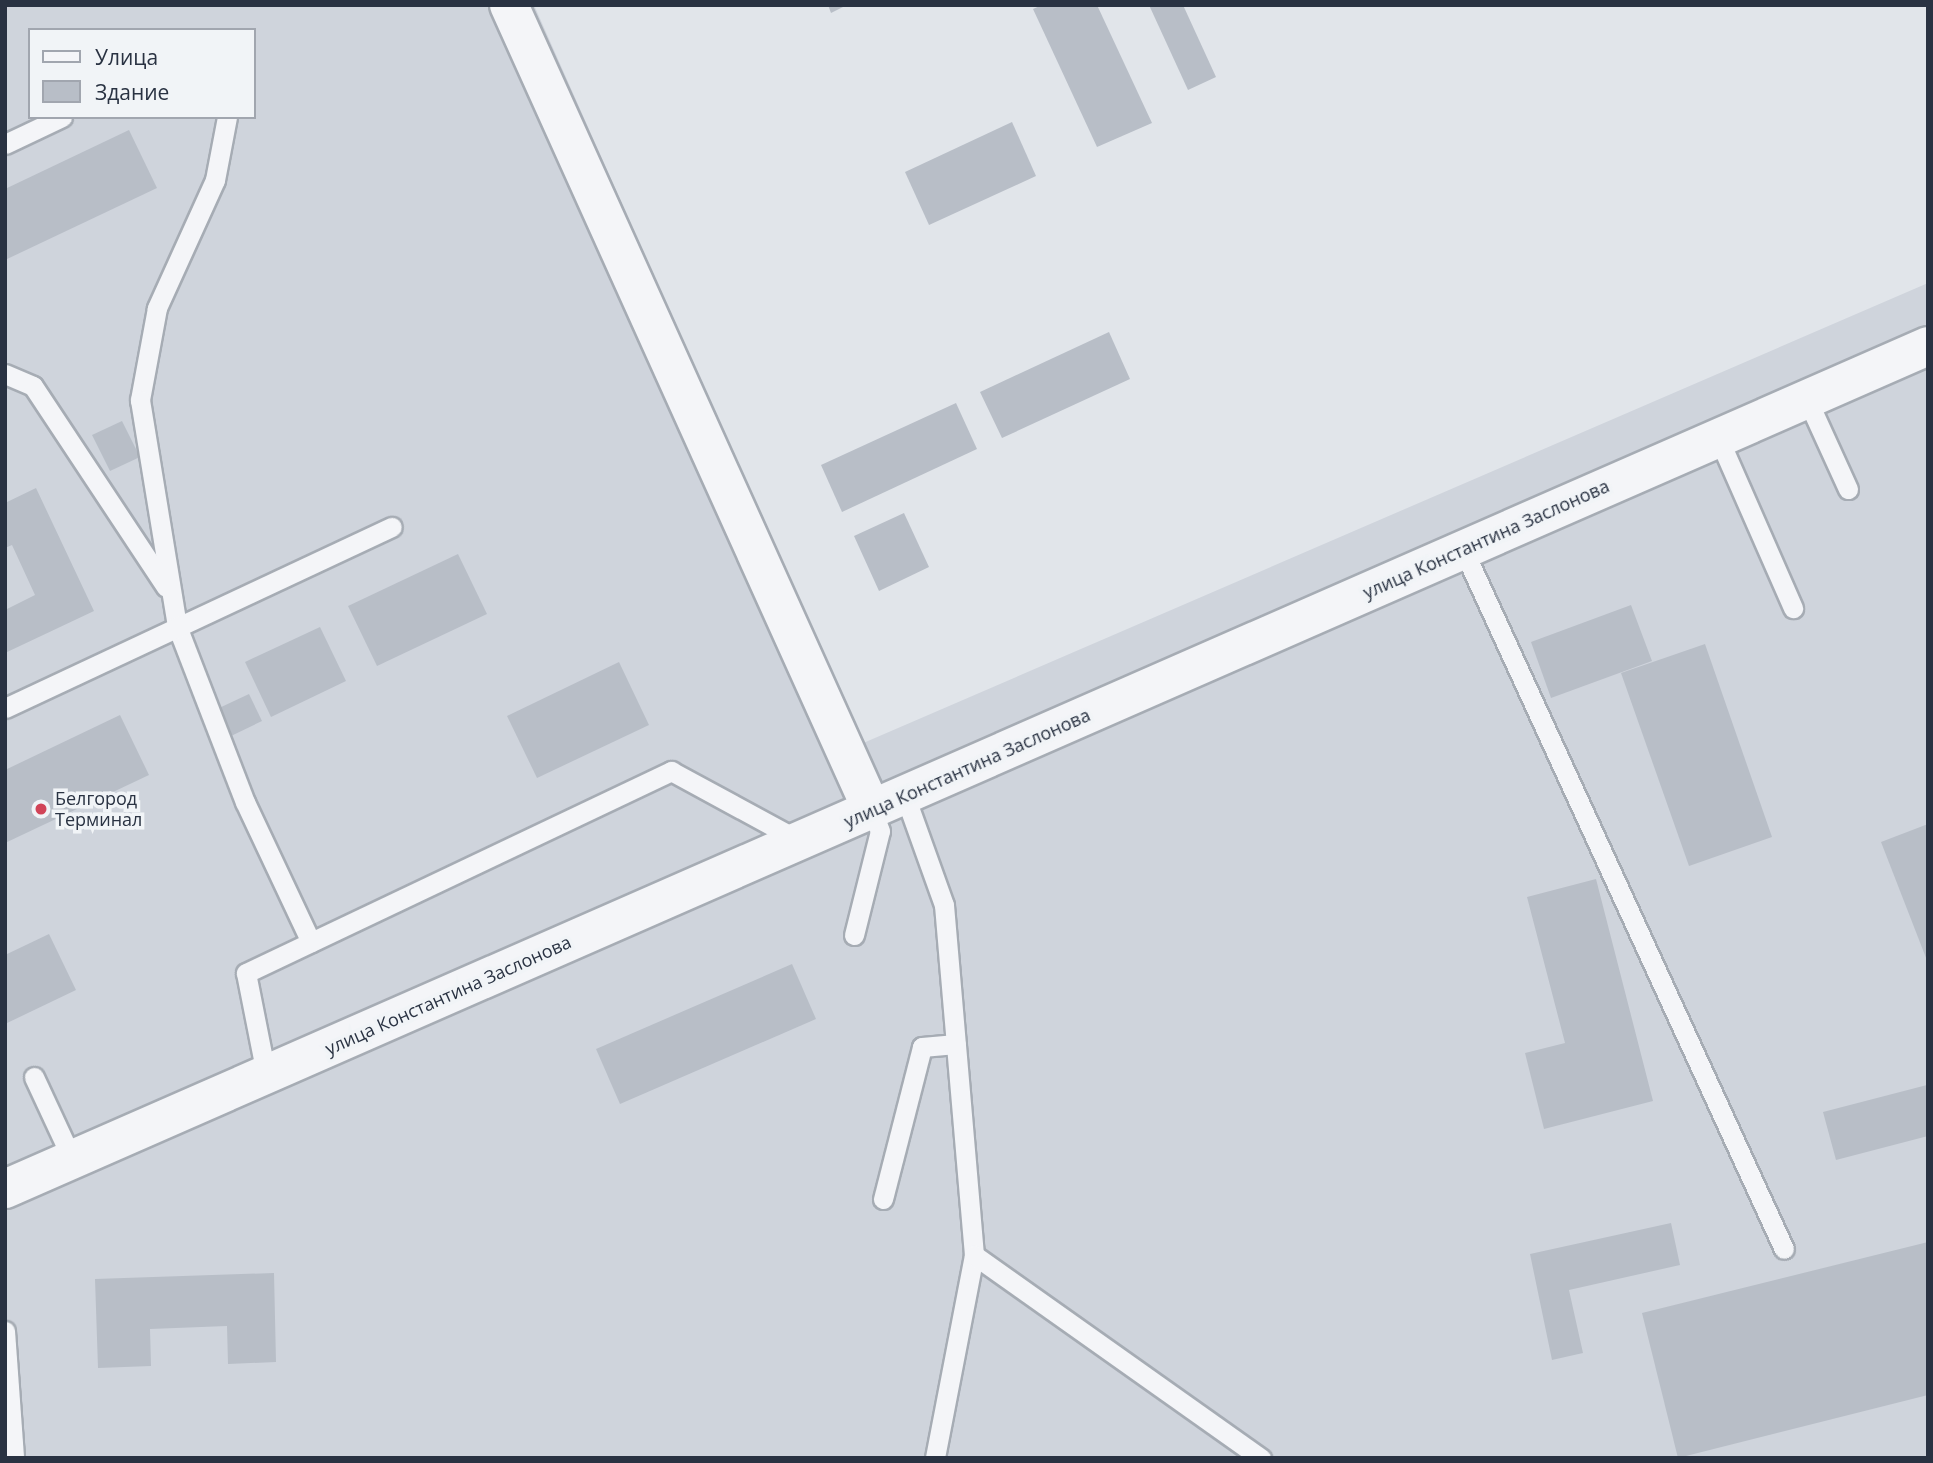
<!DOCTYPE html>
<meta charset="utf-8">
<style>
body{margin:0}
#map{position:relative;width:1933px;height:1463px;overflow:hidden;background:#e1e5ea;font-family:"Open Sans",sans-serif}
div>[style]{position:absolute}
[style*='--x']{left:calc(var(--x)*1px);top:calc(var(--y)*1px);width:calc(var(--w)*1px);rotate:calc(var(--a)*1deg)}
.built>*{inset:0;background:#cfd4dc}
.building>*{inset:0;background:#b8bec7}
.roads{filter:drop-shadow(2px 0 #a6acb4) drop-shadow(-2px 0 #a6acb4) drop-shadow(0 2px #a6acb4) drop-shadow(0 -2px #a6acb4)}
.service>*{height:19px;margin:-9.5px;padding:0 9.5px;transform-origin:9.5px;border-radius:9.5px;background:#f4f5f8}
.minor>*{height:38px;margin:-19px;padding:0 19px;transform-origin:19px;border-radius:19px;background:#f4f5f8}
.tertiary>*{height:38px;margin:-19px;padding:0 19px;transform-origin:19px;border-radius:19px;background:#f4f5f8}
.dots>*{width:19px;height:19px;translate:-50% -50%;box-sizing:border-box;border:4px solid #f1f4f7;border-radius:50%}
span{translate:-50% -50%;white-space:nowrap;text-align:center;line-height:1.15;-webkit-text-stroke:7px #f1f4f7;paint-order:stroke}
.street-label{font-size:18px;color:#293242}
.poi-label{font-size:18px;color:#293242}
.left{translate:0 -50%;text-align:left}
.frame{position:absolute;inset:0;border:7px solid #293242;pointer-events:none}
.legend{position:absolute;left:28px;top:28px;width:228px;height:91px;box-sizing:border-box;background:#f1f4f7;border:2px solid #a1a6af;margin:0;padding:9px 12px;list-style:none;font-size:21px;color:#293242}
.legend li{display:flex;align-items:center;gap:14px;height:35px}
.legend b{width:35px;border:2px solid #a1a6af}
</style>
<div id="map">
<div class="built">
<div style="clip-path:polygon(evenodd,5px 5px,534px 5px,861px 744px,1928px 283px,1928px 1458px,5px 1458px,5px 5px,30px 30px,254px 30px,254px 117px,30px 117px,30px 30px)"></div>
</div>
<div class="building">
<div style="clip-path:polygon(828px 5px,847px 5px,831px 13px)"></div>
<div style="clip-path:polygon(1042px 5px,1097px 5px,1152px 123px,1097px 147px,1033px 9px)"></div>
<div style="clip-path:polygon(1149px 5px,1183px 5px,1216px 77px,1188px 90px)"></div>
<div style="clip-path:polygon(1012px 122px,1036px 176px,929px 225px,905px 172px)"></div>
<div style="clip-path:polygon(129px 130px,157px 188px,5px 260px,5px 189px)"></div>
<div style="clip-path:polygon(1109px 332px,1130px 379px,1002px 438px,980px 392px)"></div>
<div style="clip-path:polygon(956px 403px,977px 449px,842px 512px,821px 465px)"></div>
<div style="clip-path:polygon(122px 421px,140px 457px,110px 471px,92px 435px)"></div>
<div style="clip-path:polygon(36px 488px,94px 611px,5px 653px,5px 610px,35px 595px,12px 545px,5px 548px,5px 503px)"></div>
<div style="clip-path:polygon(904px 513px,929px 567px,879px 591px,854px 536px)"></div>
<div style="clip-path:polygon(458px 554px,487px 614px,377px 666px,348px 606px)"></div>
<div style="clip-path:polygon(1631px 605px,1652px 661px,1551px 698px,1531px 642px)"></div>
<div style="clip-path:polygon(320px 627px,346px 681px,271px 717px,245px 662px)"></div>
<div style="clip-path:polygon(1705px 644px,1772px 837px,1689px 866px,1621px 673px)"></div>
<div style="clip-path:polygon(619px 662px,649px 725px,537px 778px,507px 716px)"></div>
<div style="clip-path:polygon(249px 694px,262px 721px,231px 736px,217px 709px)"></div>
<div style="clip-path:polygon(120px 715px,149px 775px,5px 843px,5px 770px)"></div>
<div style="clip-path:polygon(1928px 824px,1928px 963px,1881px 842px)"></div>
<div style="clip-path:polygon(1596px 879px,1653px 1101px,1544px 1129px,1525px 1053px,1565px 1043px,1527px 897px)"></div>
<div style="clip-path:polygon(49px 934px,76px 990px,5px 1024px,5px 955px)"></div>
<div style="clip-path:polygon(792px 964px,816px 1019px,620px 1104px,596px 1049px)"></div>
<div style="clip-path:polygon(1927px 1085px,1928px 1136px,1836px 1160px,1823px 1112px)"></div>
<div style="clip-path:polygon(1671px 1223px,1680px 1265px,1569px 1290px,1583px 1353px,1552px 1360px,1530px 1254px)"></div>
<div style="clip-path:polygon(1928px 1242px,1928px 1395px,1678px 1458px,1642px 1313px)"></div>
<div style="clip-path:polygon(274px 1273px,276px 1362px,228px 1364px,227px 1326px,150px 1329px,151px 1366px,98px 1368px,95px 1279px)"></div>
</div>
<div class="roads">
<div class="service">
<div style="--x:227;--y:117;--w:64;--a:100.8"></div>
<div style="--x:215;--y:180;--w:141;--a:114.4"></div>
<div style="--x:157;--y:308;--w:94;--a:100.5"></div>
<div style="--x:140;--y:400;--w:229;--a:80.7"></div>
<div style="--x:177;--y:626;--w:189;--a:68.9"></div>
<div style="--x:245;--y:802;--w:155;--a:64.8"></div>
<div style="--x:5;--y:144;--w:63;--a:-25.3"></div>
<div style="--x:5;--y:374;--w:30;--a:23"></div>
<div style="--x:33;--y:386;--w:241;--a:56.5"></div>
<div style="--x:1807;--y:399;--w:99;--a:65.5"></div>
<div style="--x:1718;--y:437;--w:187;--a:66.3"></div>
<div style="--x:1462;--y:547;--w:772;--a:65.36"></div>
<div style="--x:5;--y:708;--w:427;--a:-25.1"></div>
<div style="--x:905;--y:796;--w:116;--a:70.3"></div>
<div style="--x:944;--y:905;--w:351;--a:85.1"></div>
<div style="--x:974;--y:1255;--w:207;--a:100.9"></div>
<div style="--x:854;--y:935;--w:107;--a:-76"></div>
<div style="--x:880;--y:831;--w:22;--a:-111"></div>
<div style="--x:266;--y:1074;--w:103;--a:-101.2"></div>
<div style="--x:246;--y:973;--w:471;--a:-25.4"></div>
<div style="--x:671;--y:771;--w:147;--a:28.5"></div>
<div style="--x:34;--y:1077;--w:90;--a:65.1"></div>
<div style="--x:883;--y:1199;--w:157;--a:-75.6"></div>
<div style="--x:922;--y:1047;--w:34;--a:-5"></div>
<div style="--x:974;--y:1255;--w:352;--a:35.3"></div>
<div style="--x:5;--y:1331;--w:127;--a:85.9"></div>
</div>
<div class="minor">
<div style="--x:509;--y:5;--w:883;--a:65.73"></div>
</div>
<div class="tertiary">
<div style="--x:5;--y:1189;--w:2100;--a:-23.67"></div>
</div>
</div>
<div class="dots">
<div style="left:41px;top:809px;background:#d14458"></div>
</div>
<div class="street-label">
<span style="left:1486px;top:539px;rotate:-24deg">улица Константина Заслонова</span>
<span style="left:967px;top:768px;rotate:-24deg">улица Константина Заслонова</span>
<span style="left:448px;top:995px;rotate:-24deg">улица Константина Заслонова</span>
</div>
<div class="poi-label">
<span class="left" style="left:55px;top:809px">Белгород<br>Терминал</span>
</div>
<div class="frame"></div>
<ul class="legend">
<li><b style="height:9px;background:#f4f5f8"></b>Улица</li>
<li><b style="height:19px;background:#b8bec7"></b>Здание</li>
</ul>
</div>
